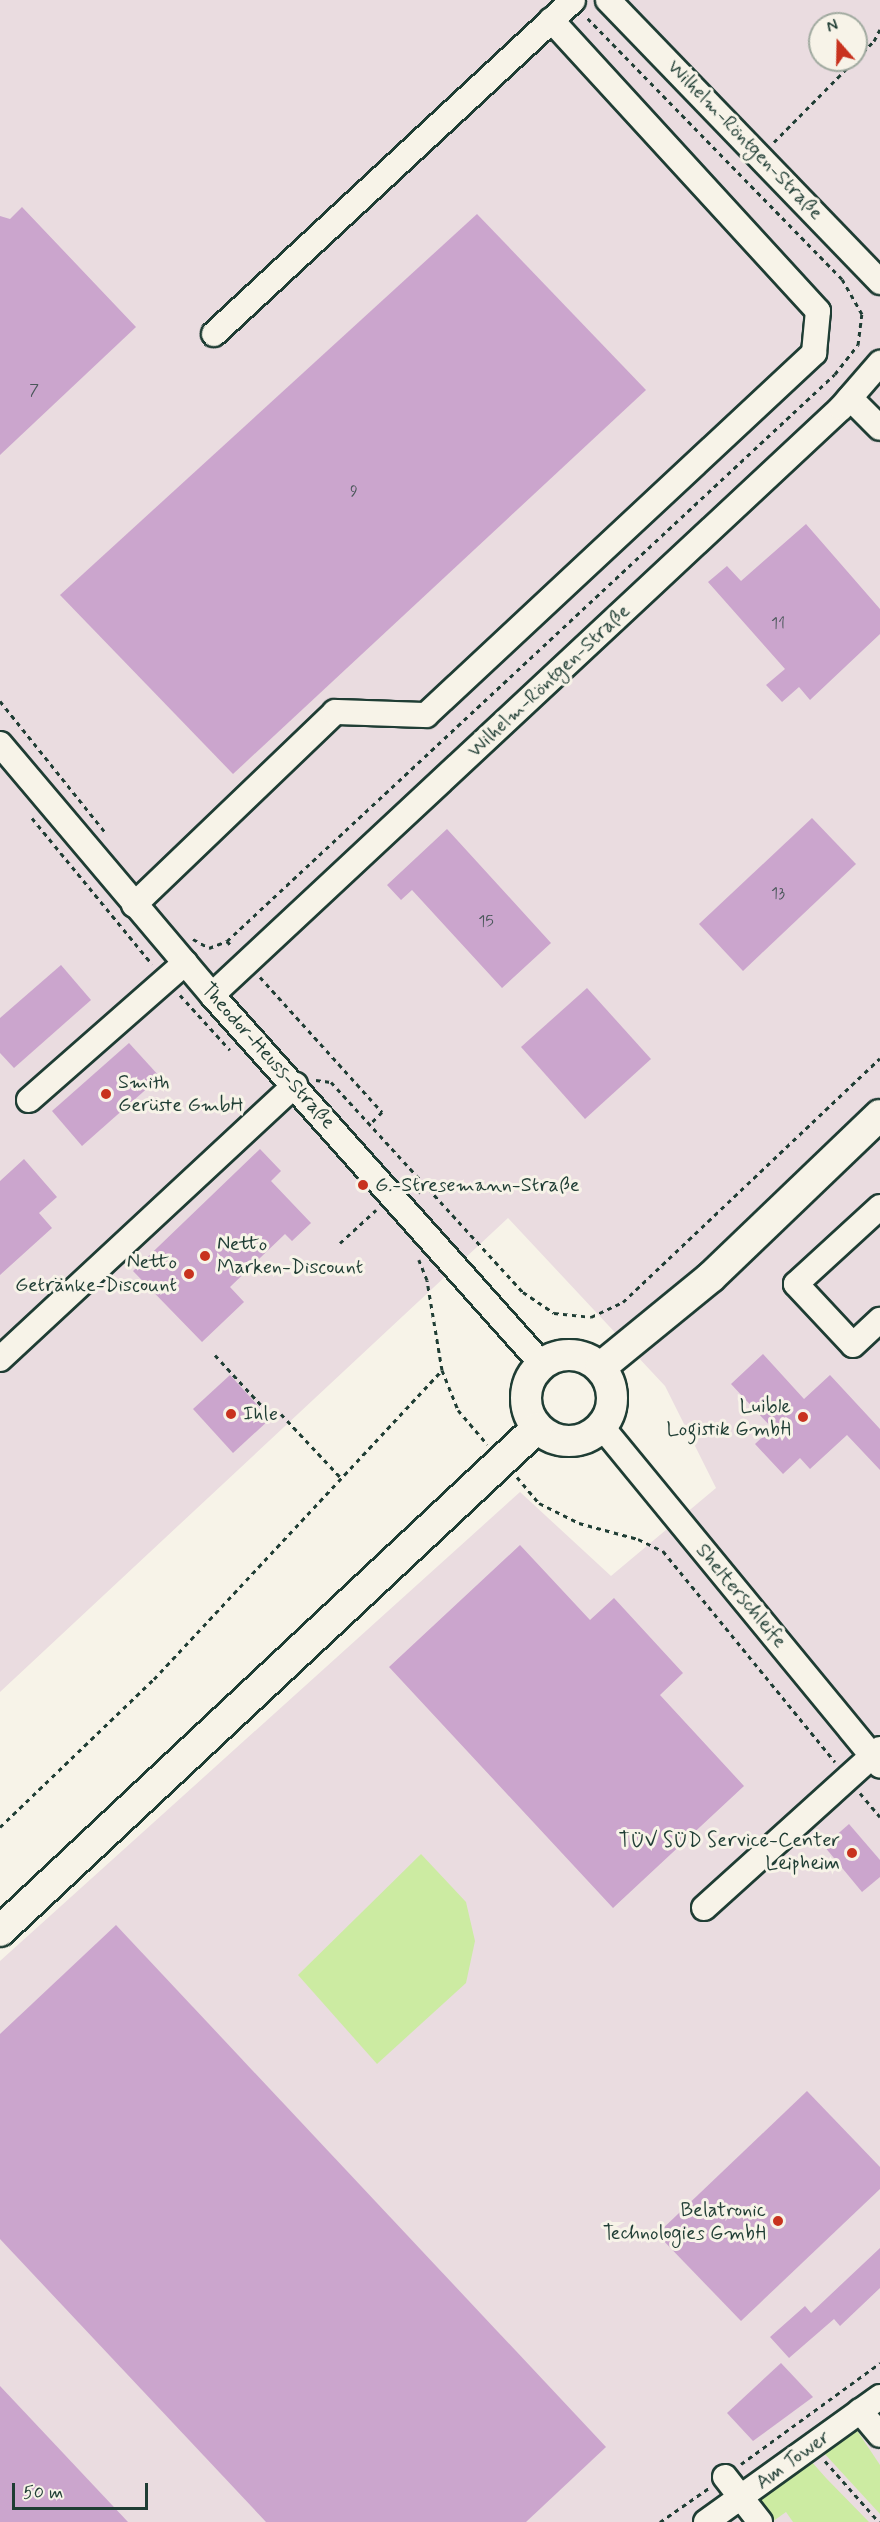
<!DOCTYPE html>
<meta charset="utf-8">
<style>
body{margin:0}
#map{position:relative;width:880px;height:2522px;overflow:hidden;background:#f7f3e8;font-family:Mynerve,sans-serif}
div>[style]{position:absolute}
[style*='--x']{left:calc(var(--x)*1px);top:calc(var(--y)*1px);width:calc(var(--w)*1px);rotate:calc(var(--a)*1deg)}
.built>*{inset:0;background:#eadce0}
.green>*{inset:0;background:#cceba2}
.building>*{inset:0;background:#cba5cd}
.path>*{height:3px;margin-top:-1.5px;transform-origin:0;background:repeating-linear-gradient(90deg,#1f3d34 0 4.5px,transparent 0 9px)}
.roads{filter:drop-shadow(2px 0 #1f3d34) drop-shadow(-2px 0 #1f3d34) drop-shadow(0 2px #1f3d34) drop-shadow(0 -2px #1f3d34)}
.minor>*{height:24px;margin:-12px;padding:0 12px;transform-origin:12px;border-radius:12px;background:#f7f3e8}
.major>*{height:30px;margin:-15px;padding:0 15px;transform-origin:15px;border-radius:15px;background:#f7f3e8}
.major>.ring{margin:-15px;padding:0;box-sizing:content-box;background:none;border:30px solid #f7f3e8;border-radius:50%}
.dots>*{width:16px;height:16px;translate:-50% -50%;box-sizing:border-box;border:3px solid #f7f3e8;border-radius:50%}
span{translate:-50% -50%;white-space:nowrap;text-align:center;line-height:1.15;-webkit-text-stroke:6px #f7f3e8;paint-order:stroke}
.number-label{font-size:16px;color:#4a575a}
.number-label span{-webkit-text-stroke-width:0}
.street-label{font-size:20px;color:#1f3d34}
.poi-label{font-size:20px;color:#1f3d34}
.left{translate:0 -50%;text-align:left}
.right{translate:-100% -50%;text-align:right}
.north{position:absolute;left:808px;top:12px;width:60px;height:60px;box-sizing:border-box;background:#f7f3e8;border:2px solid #a1aaa0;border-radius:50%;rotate:340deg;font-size:16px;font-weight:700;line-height:24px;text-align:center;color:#1f3d34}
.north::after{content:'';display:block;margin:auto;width:21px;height:27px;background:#c8321e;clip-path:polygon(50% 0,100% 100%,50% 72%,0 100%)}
.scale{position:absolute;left:12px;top:2483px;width:136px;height:27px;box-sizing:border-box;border:3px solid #1f3d34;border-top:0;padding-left:8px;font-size:18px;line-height:21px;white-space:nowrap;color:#1f3d34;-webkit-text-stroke:4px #f7f3e8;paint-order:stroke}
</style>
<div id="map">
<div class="built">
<div style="clip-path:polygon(evenodd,0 0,880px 0,880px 2522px,0 2522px,0 1961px,520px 1492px,611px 1576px,716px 1488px,665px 1386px,508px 1218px,0 1692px,0 0,820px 24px,856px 24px,856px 60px,820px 60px,820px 24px)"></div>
</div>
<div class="green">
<div style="clip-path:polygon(421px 1854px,466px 1902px,475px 1941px,466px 1983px,377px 2064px,298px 1975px)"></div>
<div style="clip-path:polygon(856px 2429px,880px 2465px,880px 2514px,823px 2452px)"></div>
<div style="clip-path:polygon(811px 2461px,826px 2478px,869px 2522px,793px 2522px,786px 2512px,772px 2522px,757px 2502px)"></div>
</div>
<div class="building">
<div style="clip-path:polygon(22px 207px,136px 327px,0 455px,0 216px,10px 219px)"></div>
<div style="clip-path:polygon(477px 214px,646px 390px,233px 774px,60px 595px)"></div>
<div style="clip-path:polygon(806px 524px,880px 609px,880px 634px,810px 700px,799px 687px,782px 702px,766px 685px,785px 669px,708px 582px,727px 566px,741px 581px)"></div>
<div style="clip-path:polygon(812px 818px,856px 864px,743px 971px,699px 924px)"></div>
<div style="clip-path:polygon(447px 829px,551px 943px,502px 988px,412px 890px,401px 900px,387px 885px)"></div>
<div style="clip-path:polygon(61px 965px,91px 1000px,14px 1068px,0 1053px,0 1018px)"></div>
<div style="clip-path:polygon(587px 988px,651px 1059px,585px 1119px,521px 1047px)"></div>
<div style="clip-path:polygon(129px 1043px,160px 1077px,82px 1146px,52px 1111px)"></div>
<div style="clip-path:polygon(260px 1149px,281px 1171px,271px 1181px,311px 1223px,292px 1241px,285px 1234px,230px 1287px,244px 1302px,202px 1342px,133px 1271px)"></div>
<div style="clip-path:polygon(24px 1159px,57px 1197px,39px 1213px,52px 1228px,0 1275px,0 1181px)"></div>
<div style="clip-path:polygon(763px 1354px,804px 1399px,830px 1375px,880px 1429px,880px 1470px,847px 1435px,810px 1469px,800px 1458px,783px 1474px,755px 1444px,772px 1428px,731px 1384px)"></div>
<div style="clip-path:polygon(230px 1375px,270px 1419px,233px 1453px,193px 1409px)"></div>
<div style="clip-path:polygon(520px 1545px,590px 1620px,614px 1598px,683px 1673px,660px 1695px,744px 1786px,613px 1908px,389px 1667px)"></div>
<div style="clip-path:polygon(849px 1824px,880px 1860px,880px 1877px,862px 1892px,824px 1846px)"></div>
<div style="clip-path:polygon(116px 1925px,606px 2447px,526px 2522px,266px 2522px,0 2239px,0 2034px)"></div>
<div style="clip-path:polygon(807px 2091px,880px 2167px,880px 2189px,741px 2321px,657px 2234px)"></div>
<div style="clip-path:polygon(880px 2248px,880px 2288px,840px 2326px,834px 2319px,789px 2358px,770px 2337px,805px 2306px,811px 2313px)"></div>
<div style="clip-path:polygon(781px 2363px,813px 2397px,753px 2441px,727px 2413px)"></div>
<div style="clip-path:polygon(0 2386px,128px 2522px,0 2522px)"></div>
</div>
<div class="path">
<div style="--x:774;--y:142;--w:142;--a:-45.3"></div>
<div style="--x:874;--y:41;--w:13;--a:-63"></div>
<div style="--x:0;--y:701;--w:168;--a:51.3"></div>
<div style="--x:32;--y:818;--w:189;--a:50.6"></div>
<div style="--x:193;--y:939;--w:18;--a:29"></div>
<div style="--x:209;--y:948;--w:19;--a:-21"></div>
<div style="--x:227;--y:941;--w:9;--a:49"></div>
<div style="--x:227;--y:941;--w:831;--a:-43"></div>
<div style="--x:835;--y:374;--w:37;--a:-52"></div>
<div style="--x:858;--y:345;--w:31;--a:-83"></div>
<div style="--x:862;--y:314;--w:40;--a:-119.7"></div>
<div style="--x:842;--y:279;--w:366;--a:-134.3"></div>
<div style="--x:260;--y:977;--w:182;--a:47.9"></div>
<div style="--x:382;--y:1112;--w:17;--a:135"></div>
<div style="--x:180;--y:995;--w:74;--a:47.7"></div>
<div style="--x:316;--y:1080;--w:15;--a:8"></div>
<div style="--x:331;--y:1082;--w:285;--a:47.6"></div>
<div style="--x:523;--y:1292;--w:37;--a:34"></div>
<div style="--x:554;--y:1313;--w:37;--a:6"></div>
<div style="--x:591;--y:1317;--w:35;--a:-25"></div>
<div style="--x:623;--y:1302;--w:354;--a:-43.5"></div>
<div style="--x:418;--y:1193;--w:9;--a:-49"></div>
<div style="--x:340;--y:1243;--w:49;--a:-42.5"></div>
<div style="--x:215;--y:1355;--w:88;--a:47.3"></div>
<div style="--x:275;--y:1420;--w:8;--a:-45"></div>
<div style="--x:281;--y:1414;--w:88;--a:46.8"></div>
<div style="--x:442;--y:1370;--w:43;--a:68.2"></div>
<div style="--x:458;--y:1410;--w:45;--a:49.5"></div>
<div style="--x:517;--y:1477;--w:34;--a:50"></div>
<div style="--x:539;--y:1503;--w:45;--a:26.6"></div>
<div style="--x:579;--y:1523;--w:61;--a:15.2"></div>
<div style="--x:638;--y:1539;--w:28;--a:26"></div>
<div style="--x:663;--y:1551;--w:272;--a:50.8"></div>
<div style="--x:860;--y:1793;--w:31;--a:50"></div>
<div style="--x:0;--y:1827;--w:214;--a:-43.9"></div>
<div style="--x:154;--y:1679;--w:422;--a:-47"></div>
<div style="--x:442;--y:1370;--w:91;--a:-99.5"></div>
<div style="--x:427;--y:1280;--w:22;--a:-112"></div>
<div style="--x:825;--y:2461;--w:81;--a:48.5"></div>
<div style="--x:741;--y:2464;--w:172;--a:-36"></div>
<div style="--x:660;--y:2522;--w:60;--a:-34.8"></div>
</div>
<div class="roads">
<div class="minor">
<div style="--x:608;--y:0;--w:392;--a:46"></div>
<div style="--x:214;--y:334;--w:490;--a:-42.9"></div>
<div style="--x:850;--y:398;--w:42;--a:45"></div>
<div style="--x:0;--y:744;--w:329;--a:49.8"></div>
<div style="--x:212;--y:995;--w:494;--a:48.2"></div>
<div style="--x:134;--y:905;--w:279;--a:-43.8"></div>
<div style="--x:335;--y:712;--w:91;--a:1.9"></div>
<div style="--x:426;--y:715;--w:531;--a:-43.01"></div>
<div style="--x:814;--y:353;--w:42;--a:-84.6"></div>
<div style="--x:818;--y:311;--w:395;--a:-132.5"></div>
<div style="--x:212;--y:995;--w:860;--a:-43.02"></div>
<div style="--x:841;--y:408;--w:60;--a:-49.1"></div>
<div style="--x:29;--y:1100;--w:208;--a:-41.3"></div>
<div style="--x:880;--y:1207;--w:114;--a:137.5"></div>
<div style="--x:796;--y:1284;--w:83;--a:46.9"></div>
<div style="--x:853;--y:1345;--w:37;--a:-43"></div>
<div style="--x:0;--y:1359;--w:403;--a:-42.9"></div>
<div style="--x:602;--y:1427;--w:438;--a:50.6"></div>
<div style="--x:704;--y:1908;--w:237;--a:-42.1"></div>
<div style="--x:860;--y:2411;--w:31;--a:50"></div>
<div style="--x:725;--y:2477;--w:57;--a:52.1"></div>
<div style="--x:706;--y:2522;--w:214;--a:-35.7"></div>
</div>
<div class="major">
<div class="ring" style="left:526px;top:1355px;width:56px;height:56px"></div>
<div style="--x:601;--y:1367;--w:142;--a:-39.3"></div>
<div style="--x:711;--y:1277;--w:234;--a:-43.8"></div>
<div style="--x:0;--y:1931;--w:736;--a:-43.13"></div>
</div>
</div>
<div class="dots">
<div style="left:106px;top:1094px;background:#c8321e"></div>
<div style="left:363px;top:1185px;background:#c8321e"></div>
<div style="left:205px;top:1256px;background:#c8321e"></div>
<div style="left:189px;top:1274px;background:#c8321e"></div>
<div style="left:231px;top:1414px;background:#c8321e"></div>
<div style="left:803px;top:1417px;background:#c8321e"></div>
<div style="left:852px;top:1853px;background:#c8321e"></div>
<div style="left:778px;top:2221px;background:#c8321e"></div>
</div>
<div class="number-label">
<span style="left:34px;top:391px">7</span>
<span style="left:354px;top:492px">9</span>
<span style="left:778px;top:624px">11</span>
<span style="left:778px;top:894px">13</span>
<span style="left:486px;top:922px">15</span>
</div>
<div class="street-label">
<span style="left:745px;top:140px;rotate:46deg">Wilhelm-Röntgen-Straße</span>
<span style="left:549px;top:681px;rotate:-43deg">Wilhelm-Röntgen-Straße</span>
<span style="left:268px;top:1056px;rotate:48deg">Theodor-Heuss-Straße</span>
<span style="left:741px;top:1596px;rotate:50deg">Shelterschleife</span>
<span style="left:793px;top:2460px;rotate:-36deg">Am Tower</span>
</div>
<div class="poi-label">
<span class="left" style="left:118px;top:1094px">Smith<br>Gerüste GmbH</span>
<span class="left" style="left:375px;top:1185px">G.-Stresemann-Straße</span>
<span class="left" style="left:217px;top:1256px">Netto<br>Marken-Discount</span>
<span class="right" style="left:177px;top:1274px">Netto<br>Getränke-Discount</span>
<span class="right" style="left:791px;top:1418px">Luible<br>Logistik GmbH</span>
<span class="left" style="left:243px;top:1414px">Ihle</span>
<span class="right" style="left:840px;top:1852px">TÜV SÜD Service-Center<br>Leipheim</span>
<span class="right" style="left:766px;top:2222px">Belatronic<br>Technologies GmbH</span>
</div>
<div class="north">N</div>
<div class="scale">50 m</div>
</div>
